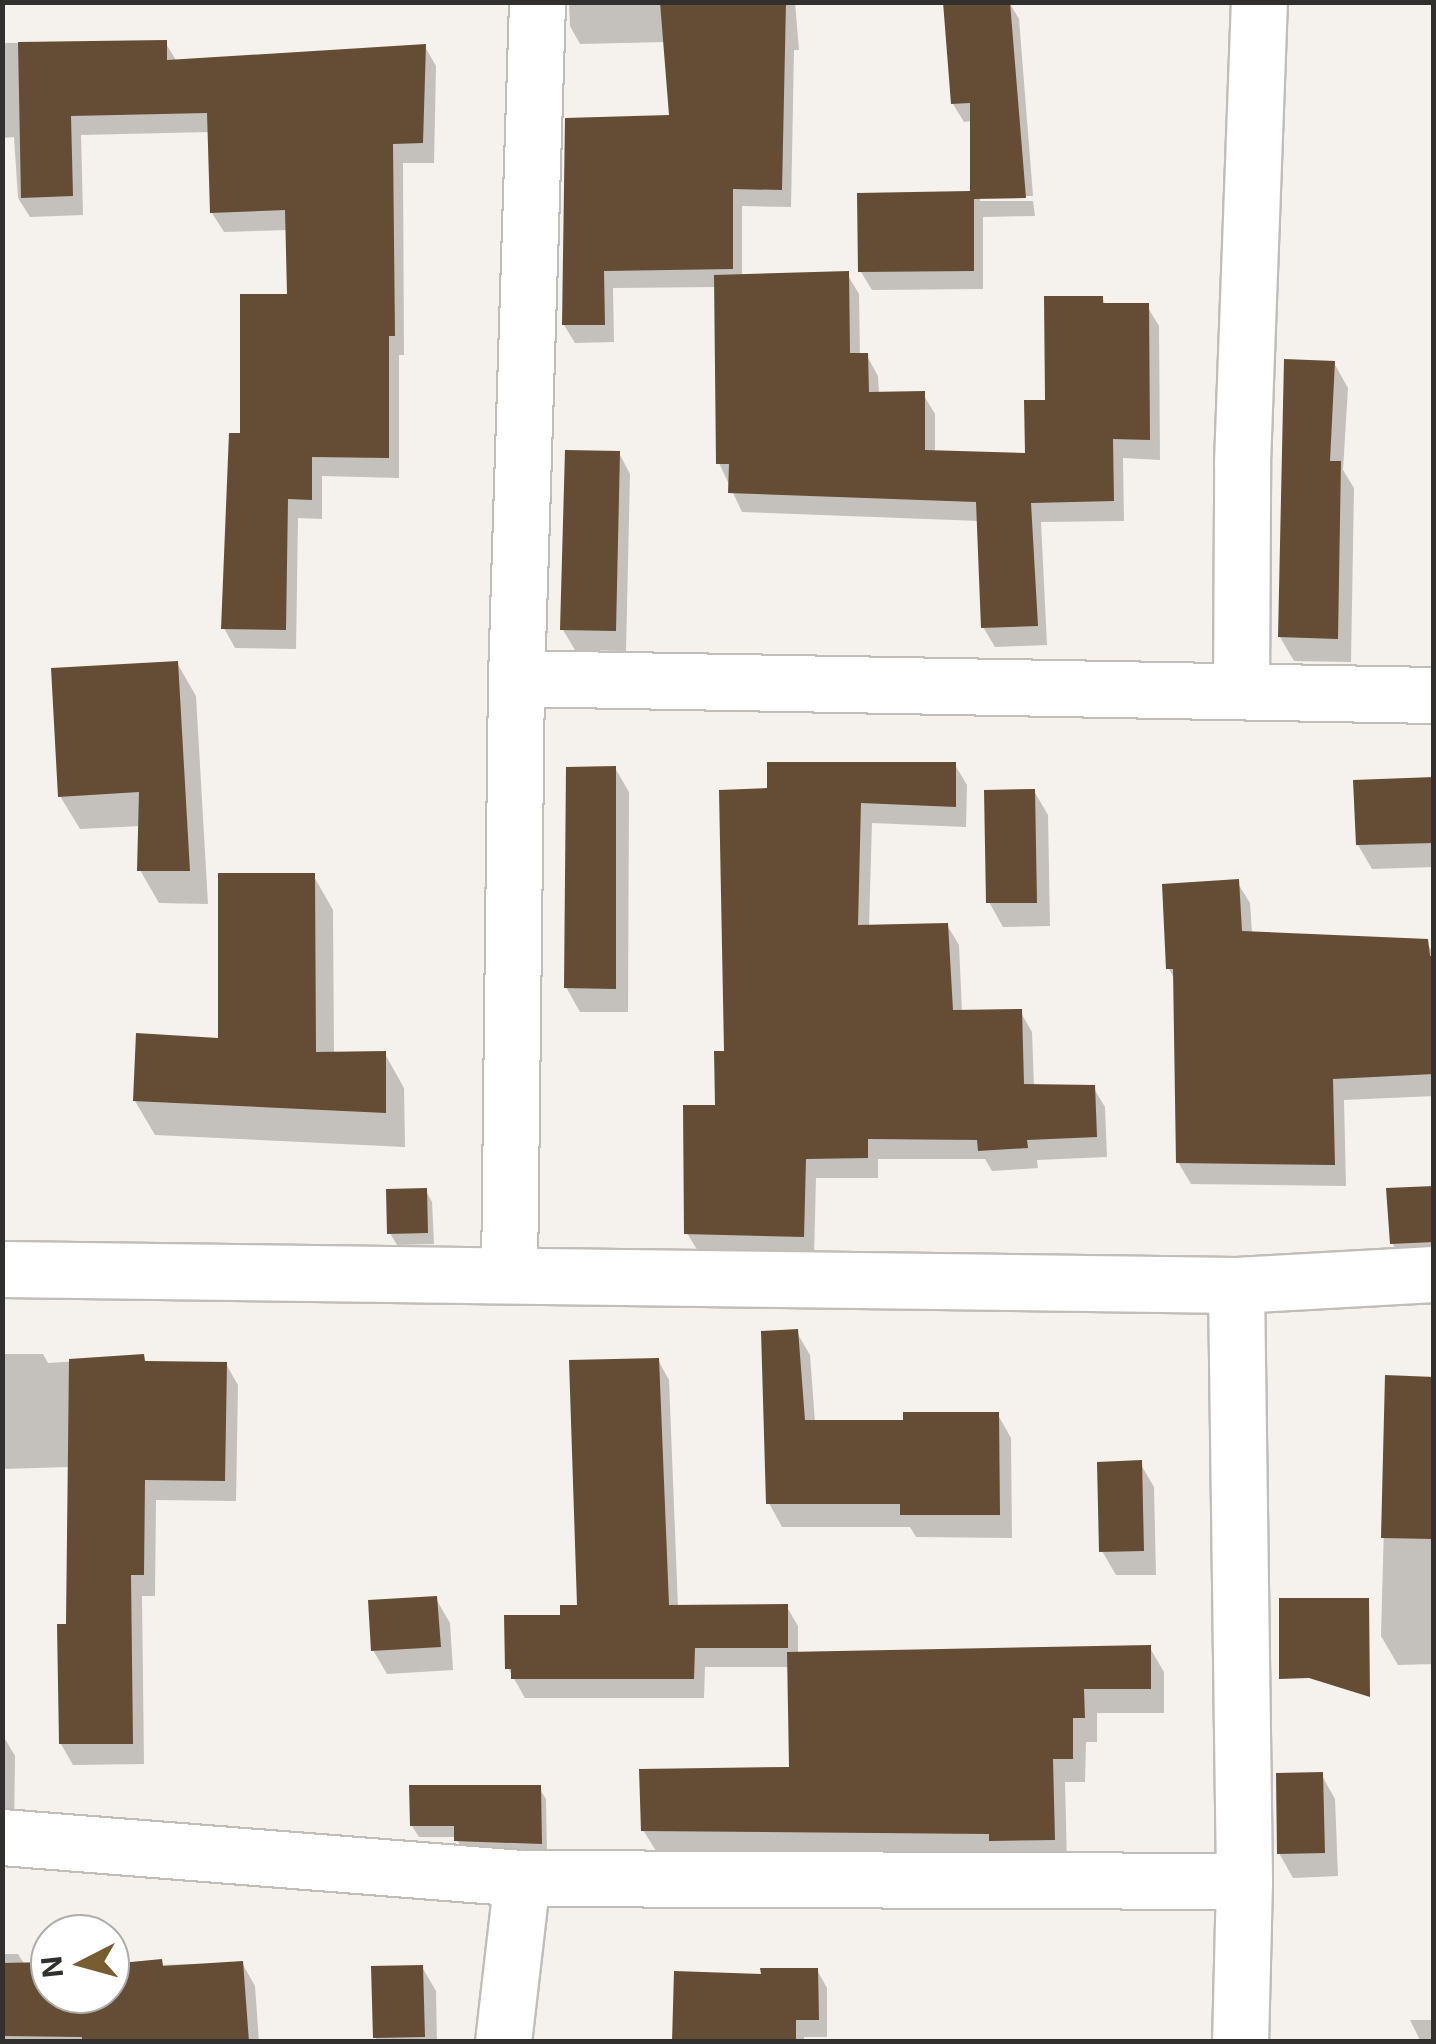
<!DOCTYPE html>
<style>
body{margin:0}
#map{position:relative;width:1436px;height:2044px;overflow:hidden;background:#f5f1ec;font-family:Inter,sans-serif}
div>[style]{position:absolute}
[style*='--x']{left:calc(var(--x)*1px);top:calc(var(--y)*1px);width:calc(var(--w)*1px);rotate:calc(var(--a)*1deg)}
.shadow>*{inset:0;background:#0003}
.building>*{inset:0;background:#644d34}
.roads{filter:drop-shadow(2px 0 #c1bdb9) drop-shadow(-2px 0 #c1bdb9) drop-shadow(0 2px #c1bdb9) drop-shadow(0 -2px #c1bdb9)}
.street>*{height:55px;margin:-27.5px;padding:0 27.5px;transform-origin:27.5px;border-radius:27.5px;background:#fff}
span{translate:-50% -50%;white-space:nowrap;text-align:center;line-height:1.15;-webkit-text-stroke:10px #fff;paint-order:stroke}
.frame{position:absolute;inset:0;border:5px solid #31302e;pointer-events:none}
.north{position:absolute;left:30px;top:1914px;width:100px;height:100px;box-sizing:border-box;background:#fff;border:2px solid #adacab;border-radius:50%;rotate:264deg;font-size:28px;font-weight:700;line-height:40px;text-align:center;color:#31302e}
.north::after{content:'';display:block;margin:auto;width:35px;height:45px;background:#775d2f;clip-path:polygon(50% 0,100% 100%,50% 72%,0 100%)}
</style>
<div id="map">
<div class="shadow">
<div style="clip-path:polygon(569px 2px,795px 2px,799px 50px,794px 50px,791px 207px,742px 206px,742px 277px,847px 274px,859px 294px,860px 356px,867px 356px,878px 376px,879px 394px,923px 394px,935px 414px,935px 453px,1027px 455px,1048px 402px,1102px 298px,1106px 305px,1147px 306px,1159px 326px,1160px 460px,1123px 458px,1124px 521px,1041px 522px,1047px 645px,995px 647px,983px 627px,979px 521px,742px 512px,719px 463px,717px 287px,613px 288px,614px 342px,575px 343px,564px 325px,671px 117px,666px 42px,580px 44px,570px 26px)"></div>
<div style="clip-path:polygon(1009px 2px,1019px 19px,1033px 196px,980px 196px,980px 201px,1033px 201px,1035px 216px,983px 217px,983px 289px,872px 290px,861px 272px,973px 194px,972px 121px,964px 122px,953px 104px)"></div>
<div style="clip-path:polygon(165px 42px,177px 62px,425px 47px,436px 66px,434px 163px,403px 163px,404px 355px,399px 355px,399px 478px,322px 476px,322px 519px,298px 518px,296px 649px,235px 648px,224px 628px,242px 436px,289px 297px,288px 230px,224px 232px,212px 213px,210px 132px,81px 135px,83px 215px,30px 217px,18px 198px,14px 137px,2px 138px,2px 43px)"></div>
<div style="clip-path:polygon(1334px 363px,1348px 388px,1343px 470px,1354px 488px,1351px 662px,1294px 661px,1280px 637px)"></div>
<div style="clip-path:polygon(619px 453px,630px 474px,626px 651px,575px 650px,563px 630px)"></div>
<div style="clip-path:polygon(177px 663px,196px 696px,208px 904px,159px 903px,140px 870px,141px 826px,80px 829px,60px 796px)"></div>
<div style="clip-path:polygon(955px 765px,967px 785px,966px 827px,872px 823px,869px 927px,947px 925px,959px 945px,962px 1012px,1020px 1011px,1032px 1032px,1034px 1087px,1093px 1087px,1105px 1107px,1107px 1157px,1037px 1160px,1038px 1168px,992px 1171px,985px 1159px,878px 1159px,878px 1178px,816px 1178px,814px 1256px,699px 1253px,687px 1233px,718px 1108px,769px 790px)"></div>
<div style="clip-path:polygon(615px 768px,629px 792px,628px 1012px,580px 1012px,566px 987px)"></div>
<div style="clip-path:polygon(1434px 780px,1434px 867px,1372px 869px,1358px 845px)"></div>
<div style="clip-path:polygon(1034px 791px,1048px 815px,1050px 926px,1003px 927px,989px 902px)"></div>
<div style="clip-path:polygon(313px 875px,333px 910px,334px 1054px,385px 1054px,404px 1088px,405px 1147px,155px 1135px,135px 1101px,221px 1041px)"></div>
<div style="clip-path:polygon(1237px 882px,1250px 903px,1252px 933px,1426px 942px,1434px 954px,1434px 1096px,1344px 1100px,1346px 1186px,1191px 1184px,1178px 1162px,1175px 980px,1169px 969px)"></div>
<div style="clip-path:polygon(1434px 1189px,1434px 1266px,1406px 1267px,1392px 1243px)"></div>
<div style="clip-path:polygon(426px 1191px,432px 1202px,434px 1244px,397px 1245px,390px 1233px)"></div>
<div style="clip-path:polygon(796px 1331px,810px 1355px,815px 1422px,905px 1422px,998px 1415px,1011px 1438px,1012px 1538px,916px 1537px,910px 1527px,782px 1527px,769px 1503px)"></div>
<div style="clip-path:polygon(2px 1354px,43px 1354px,48px 1363px,143px 1357px,146px 1363px,226px 1364px,238px 1385px,236px 1501px,156px 1500px,155px 1596px,142px 1596px,144px 1764px,73px 1765px,61px 1744px,69px 1627px,70px 1467px,2px 1469px)"></div>
<div style="clip-path:polygon(658px 1360px,669px 1380px,678px 1607px,787px 1607px,798px 1626px,798px 1654px,1150px 1648px,1164px 1672px,1164px 1713px,1097px 1713px,1097px 1742px,1086px 1742px,1085px 1782px,1065px 1782px,1067px 1864px,658px 1854px,643px 1830px,792px 1770px,790px 1667px,705px 1667px,704px 1698px,525px 1698px,508px 1668px,579px 1607px)"></div>
<div style="clip-path:polygon(1388px 1378px,1434px 1379px,1434px 1664px,1398px 1665px,1381px 1636px)"></div>
<div style="clip-path:polygon(1140px 1463px,1154px 1487px,1156px 1575px,1116px 1575px,1102px 1551px)"></div>
<div style="clip-path:polygon(436px 1599px,450px 1623px,453px 1670px,387px 1674px,373px 1650px)"></div>
<div style="clip-path:polygon(2px 1734px,15px 1756px,14px 1830px,2px 1833px)"></div>
<div style="clip-path:polygon(1321px 1774px,1335px 1799px,1338px 1876px,1293px 1878px,1279px 1853px)"></div>
<div style="clip-path:polygon(539px 1788px,546px 1799px,547px 1855px,463px 1852px,456px 1837px,419px 1837px,412px 1826px)"></div>
<div style="clip-path:polygon(2px 1954px,18px 1954px,25px 1965px,50px 1965px,50px 1994px,110px 1994px,110px 1966px,242px 1963px,255px 1986px,259px 2042px,2px 2042px)"></div>
<div style="clip-path:polygon(422px 1967px,436px 1991px,437px 2042px,378px 2042px,375px 2037px)"></div>
<div style="clip-path:polygon(817px 1970px,827px 1988px,827px 2037px,804px 2037px,804px 2042px,675px 2042px,763px 1976px)"></div>
<div style="clip-path:polygon(1410px 2020px,1434px 2020px,1434px 2042px,1421px 2042px)"></div>
</div>
<div class="building">
<div style="clip-path:polygon(660px 2px,786px 2px,782px 190px,733px 189px,733px 269px,604px 271px,605px 325px,562px 325px,565px 118px,669px 115px)"></div>
<div style="clip-path:polygon(943px 2px,1010px 2px,1026px 198px,974px 199px,974px 271px,858px 272px,857px 193px,970px 191px,970px 103px,951px 104px)"></div>
<div style="clip-path:polygon(167px 40px,167px 60px,426px 44px,423px 143px,393px 144px,395px 336px,389px 336px,389px 458px,312px 457px,312px 500px,288px 499px,286px 630px,221px 629px,229px 433px,240px 433px,240px 294px,287px 294px,285px 210px,210px 213px,207px 113px,71px 116px,73px 196px,21px 198px,18px 42px)"></div>
<div style="clip-path:polygon(849px 271px,850px 353px,868px 353px,869px 392px,925px 391px,925px 450px,1025px 453px,1024px 400px,1045px 400px,1044px 296px,1103px 296px,1103px 303px,1149px 303px,1150px 440px,1113px 439px,1114px 501px,1031px 503px,1038px 626px,981px 628px,976px 502px,728px 493px,729px 464px,716px 464px,714px 275px)"></div>
<div style="clip-path:polygon(1284px 359px,1335px 361px,1330px 461px,1341px 461px,1338px 639px,1278px 637px)"></div>
<div style="clip-path:polygon(565px 450px,620px 451px,616px 631px,560px 630px)"></div>
<div style="clip-path:polygon(178px 661px,190px 871px,137px 871px,139px 792px,58px 797px,51px 668px)"></div>
<div style="clip-path:polygon(767px 762px,956px 762px,956px 807px,861px 803px,858px 925px,948px 923px,953px 1010px,1022px 1009px,1024px 1084px,1095px 1085px,1097px 1137px,1027px 1140px,1028px 1148px,978px 1151px,977px 1140px,868px 1139px,868px 1158px,806px 1159px,804px 1237px,684px 1234px,683px 1105px,715px 1105px,714px 1051px,724px 1051px,719px 790px,767px 788px)"></div>
<div style="clip-path:polygon(616px 766px,616px 989px,564px 988px,566px 767px)"></div>
<div style="clip-path:polygon(1434px 777px,1434px 843px,1356px 845px,1353px 780px)"></div>
<div style="clip-path:polygon(1035px 789px,1037px 903px,986px 903px,984px 790px)"></div>
<div style="clip-path:polygon(218px 873px,315px 873px,316px 1052px,386px 1051px,386px 1113px,133px 1101px,136px 1033px,218px 1038px)"></div>
<div style="clip-path:polygon(1239px 879px,1242px 931px,1428px 939px,1430px 956px,1434px 956px,1434px 1074px,1333px 1079px,1335px 1165px,1176px 1163px,1173px 969px,1166px 969px,1162px 884px)"></div>
<div style="clip-path:polygon(1434px 1186px,1434px 1242px,1390px 1244px,1386px 1188px)"></div>
<div style="clip-path:polygon(427px 1188px,428px 1233px,387px 1234px,386px 1189px)"></div>
<div style="clip-path:polygon(798px 1329px,805px 1420px,903px 1420px,903px 1412px,999px 1412px,1000px 1515px,900px 1515px,900px 1504px,766px 1504px,761px 1331px)"></div>
<div style="clip-path:polygon(144px 1354px,145px 1361px,227px 1362px,225px 1481px,145px 1480px,144px 1575px,131px 1575px,133px 1744px,59px 1744px,57px 1624px,66px 1624px,69px 1359px)"></div>
<div style="clip-path:polygon(659px 1358px,669px 1605px,788px 1604px,788px 1648px,695px 1648px,694px 1679px,511px 1679px,511px 1669px,505px 1669px,504px 1615px,560px 1615px,560px 1605px,577px 1605px,569px 1360px)"></div>
<div style="clip-path:polygon(1385px 1375px,1434px 1377px,1434px 1539px,1381px 1538px)"></div>
<div style="clip-path:polygon(1142px 1460px,1144px 1551px,1099px 1552px,1097px 1462px)"></div>
<div style="clip-path:polygon(437px 1596px,441px 1647px,371px 1651px,368px 1600px)"></div>
<div style="clip-path:polygon(1279px 1598px,1369px 1598px,1370px 1697px,1309px 1678px,1279px 1679px)"></div>
<div style="clip-path:polygon(1151px 1645px,1151px 1689px,1084px 1689px,1085px 1718px,1073px 1718px,1073px 1759px,1053px 1759px,1055px 1840px,989px 1841px,989px 1834px,641px 1831px,639px 1769px,789px 1767px,787px 1652px)"></div>
<div style="clip-path:polygon(1323px 1772px,1325px 1853px,1277px 1854px,1276px 1773px)"></div>
<div style="clip-path:polygon(409px 1785px,541px 1785px,542px 1844px,454px 1841px,454px 1826px,410px 1826px)"></div>
<div style="clip-path:polygon(162px 1959px,163px 1966px,243px 1961px,249px 2042px,82px 2042px,82px 2037px,2px 2036px,2px 1963px,50px 1962px,50px 1994px,110px 1994px,110px 1964px)"></div>
<div style="clip-path:polygon(423px 1965px,425px 2037px,373px 2038px,371px 1966px)"></div>
<div style="clip-path:polygon(760px 1968px,818px 1968px,819px 2020px,796px 2020px,796px 2042px,672px 2042px,674px 1971px,761px 1974px)"></div>
</div>
<div class="roads">
<div class="street">
<div style="--x:516;--y:678;--w:918;--a:1.06"></div>
<div style="--x:1241;--y:691;--w:228;--a:-89.7"></div>
<div style="--x:1242;--y:463;--w:461;--a:-87.9"></div>
<div style="--x:2;--y:1269;--w:1234;--a:0.74"></div>
<div style="--x:1236;--y:1285;--w:198;--a:-3.2"></div>
<div style="--x:509;--y:1275;--w:597;--a:-89.33"></div>
<div style="--x:516;--y:678;--w:676;--a:-88.22"></div>
<div style="--x:1236;--y:1285;--w:596;--a:89.23"></div>
<div style="--x:1244;--y:1881;--w:161;--a:91.4"></div>
<div style="--x:2;--y:1837;--w:522;--a:4.51"></div>
<div style="--x:522;--y:1878;--w:722;--a:0.24"></div>
<div style="--x:503;--y:2042;--w:165;--a:-83.4"></div>
</div>
</div>
<div class="frame"></div>
<div class="north">N</div>
</div>
